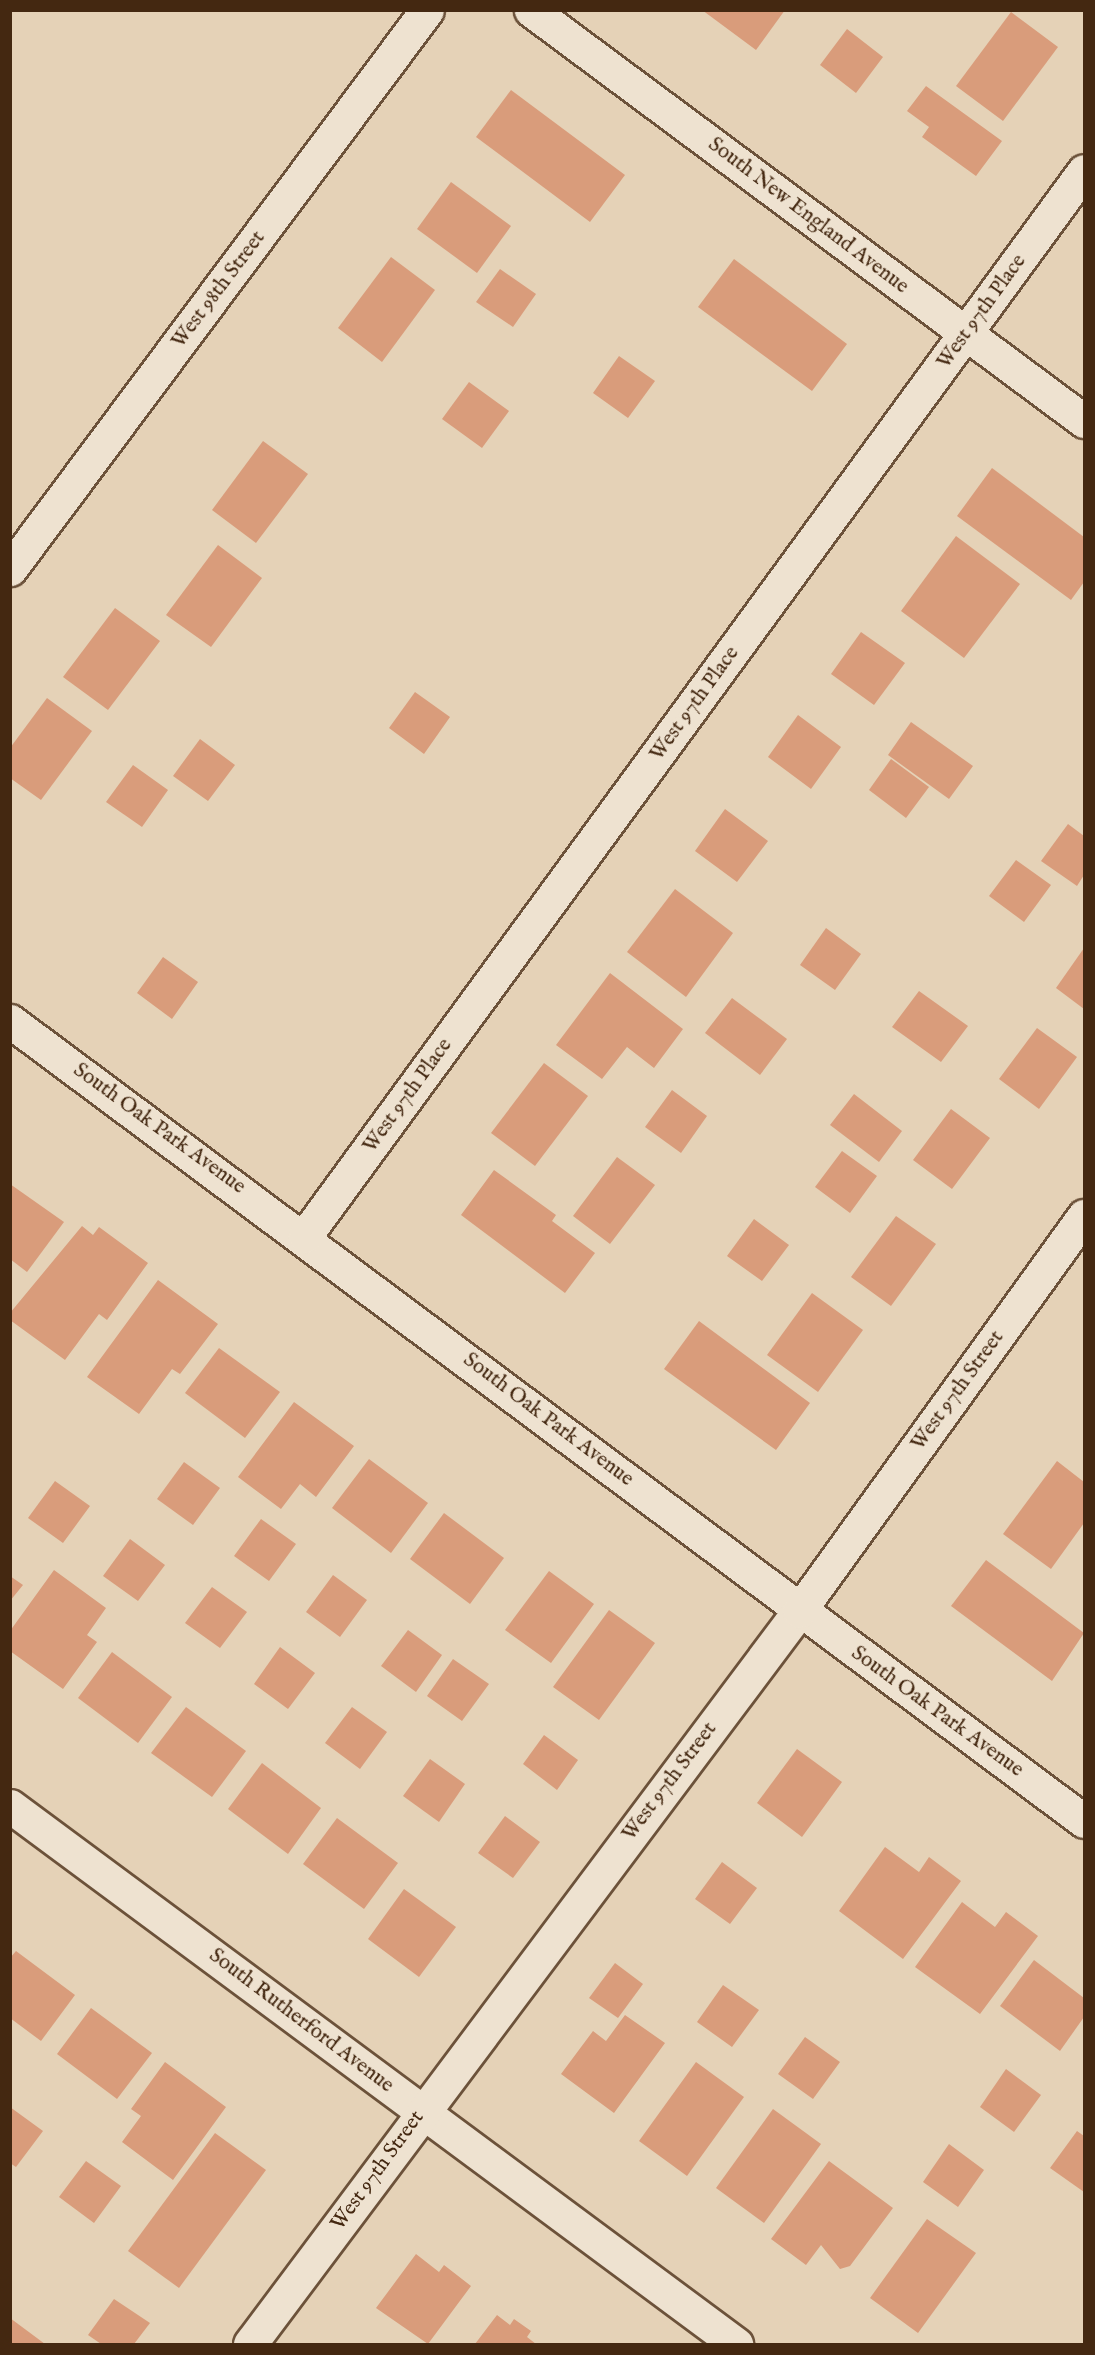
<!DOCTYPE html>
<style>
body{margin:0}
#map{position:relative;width:1095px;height:2355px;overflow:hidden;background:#e5d2b7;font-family:"IM FELL English",serif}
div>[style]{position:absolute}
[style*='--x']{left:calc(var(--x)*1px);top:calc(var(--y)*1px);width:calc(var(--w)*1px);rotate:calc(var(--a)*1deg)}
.building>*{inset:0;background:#d99c7b}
.roads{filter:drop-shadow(2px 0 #6c523a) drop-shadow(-2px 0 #6c523a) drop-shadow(0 2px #6c523a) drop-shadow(0 -2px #6c523a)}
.minor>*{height:33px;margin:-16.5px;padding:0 16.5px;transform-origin:16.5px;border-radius:16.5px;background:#eee2d0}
span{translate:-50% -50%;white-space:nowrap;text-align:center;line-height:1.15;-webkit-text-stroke:6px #eee2d0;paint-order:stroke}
.street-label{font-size:21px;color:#442811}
.frame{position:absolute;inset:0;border:12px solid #442811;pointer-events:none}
</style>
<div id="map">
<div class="building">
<div style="clip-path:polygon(702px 10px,785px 10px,756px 50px)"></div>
<div style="clip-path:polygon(1011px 12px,1058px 47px,1003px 121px,956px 86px)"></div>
<div style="clip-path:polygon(847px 29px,883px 57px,856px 93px,820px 65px)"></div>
<div style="clip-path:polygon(926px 86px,1002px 141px,976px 176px,922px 137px,929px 127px,907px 111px)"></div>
<div style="clip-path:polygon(511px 90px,625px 175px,590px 222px,476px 137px)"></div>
<div style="clip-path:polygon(451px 182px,511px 226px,477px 273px,417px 229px)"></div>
<div style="clip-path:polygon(391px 257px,435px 290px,382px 362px,338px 328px)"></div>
<div style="clip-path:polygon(734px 259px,847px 344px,812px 391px,698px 307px)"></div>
<div style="clip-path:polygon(500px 269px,536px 294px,513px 327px,476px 302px)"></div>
<div style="clip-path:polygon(619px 356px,655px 381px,628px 418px,593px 393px)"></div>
<div style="clip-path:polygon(469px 382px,509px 411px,482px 448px,442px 419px)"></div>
<div style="clip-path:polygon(263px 441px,308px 474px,256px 543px,212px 510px)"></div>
<div style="clip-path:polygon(992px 468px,1084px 537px,1084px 582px,1071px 600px,957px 516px)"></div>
<div style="clip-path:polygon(956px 536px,1020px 584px,964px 658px,901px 611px)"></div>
<div style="clip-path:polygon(218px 545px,262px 578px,211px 647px,166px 615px)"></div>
<div style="clip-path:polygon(115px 608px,160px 641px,108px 710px,63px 677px)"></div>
<div style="clip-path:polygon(861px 632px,905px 663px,874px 705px,831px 674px)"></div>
<div style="clip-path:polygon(415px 692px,450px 717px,424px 754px,389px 728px)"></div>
<div style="clip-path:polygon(47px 698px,92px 731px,41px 800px,10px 778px,10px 748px)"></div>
<div style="clip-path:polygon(798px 715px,841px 747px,811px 789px,768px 757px)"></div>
<div style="clip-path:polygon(911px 722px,973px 766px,949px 799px,888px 755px)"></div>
<div style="clip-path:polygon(200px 739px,235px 765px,208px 801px,173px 776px)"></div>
<div style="clip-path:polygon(891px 759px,929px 787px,906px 818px,869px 790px)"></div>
<div style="clip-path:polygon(133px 765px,168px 790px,142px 827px,106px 802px)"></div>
<div style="clip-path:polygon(725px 809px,768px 841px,737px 882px,695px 851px)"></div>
<div style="clip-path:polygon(1068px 824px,1084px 836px,1084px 875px,1077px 886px,1041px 861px)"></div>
<div style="clip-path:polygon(1016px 860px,1051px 885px,1024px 922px,989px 896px)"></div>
<div style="clip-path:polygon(675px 889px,733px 933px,686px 997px,627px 952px)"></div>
<div style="clip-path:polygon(826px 928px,861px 954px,835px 990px,800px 965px)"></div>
<div style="clip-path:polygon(1084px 948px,1084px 1009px,1056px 988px)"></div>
<div style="clip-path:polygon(163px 957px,198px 982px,172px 1019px,137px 993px)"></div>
<div style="clip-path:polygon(610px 973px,683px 1029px,654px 1068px,627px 1047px,602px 1079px,556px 1045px)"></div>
<div style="clip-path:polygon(919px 991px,968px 1026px,941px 1062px,892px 1027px)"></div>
<div style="clip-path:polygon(732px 998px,787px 1039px,760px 1075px,705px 1033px)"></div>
<div style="clip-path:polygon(1037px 1028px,1077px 1057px,1039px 1109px,999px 1079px)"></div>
<div style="clip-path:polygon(544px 1063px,588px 1096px,535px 1166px,491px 1133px)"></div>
<div style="clip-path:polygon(672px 1090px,707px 1116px,681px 1153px,645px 1127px)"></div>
<div style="clip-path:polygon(854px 1094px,902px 1131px,879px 1162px,830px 1125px)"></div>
<div style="clip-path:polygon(951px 1109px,990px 1138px,952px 1189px,913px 1160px)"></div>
<div style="clip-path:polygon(842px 1151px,877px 1176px,850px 1213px,815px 1187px)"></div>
<div style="clip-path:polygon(617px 1157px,655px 1185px,610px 1244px,573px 1216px)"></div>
<div style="clip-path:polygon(494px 1170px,556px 1215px,552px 1221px,595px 1253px,565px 1293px,461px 1215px)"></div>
<div style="clip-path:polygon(10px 1184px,64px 1222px,27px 1272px,10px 1259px)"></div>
<div style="clip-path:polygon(896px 1216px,936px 1244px,891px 1306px,851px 1277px)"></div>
<div style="clip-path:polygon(754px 1219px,789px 1245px,762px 1281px,727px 1256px)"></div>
<div style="clip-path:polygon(82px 1226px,93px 1235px,99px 1227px,148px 1263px,107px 1320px,99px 1314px,65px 1360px,10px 1320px,10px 1313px)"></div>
<div style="clip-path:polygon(158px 1280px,218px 1324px,180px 1374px,172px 1369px,139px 1414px,87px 1377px)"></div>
<div style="clip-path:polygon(812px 1293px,863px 1330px,818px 1392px,767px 1355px)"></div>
<div style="clip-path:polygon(699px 1321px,810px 1403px,776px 1450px,664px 1369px)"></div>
<div style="clip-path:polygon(219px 1348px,280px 1392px,245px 1438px,185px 1393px)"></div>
<div style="clip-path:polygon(294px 1402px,354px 1446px,316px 1497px,300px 1484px,281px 1509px,238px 1477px)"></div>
<div style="clip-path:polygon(369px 1459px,428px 1503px,391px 1553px,332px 1508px)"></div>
<div style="clip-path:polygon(1057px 1461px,1084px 1482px,1084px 1523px,1051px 1569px,1003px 1534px)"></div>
<div style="clip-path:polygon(184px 1462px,220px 1488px,193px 1525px,157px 1499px)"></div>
<div style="clip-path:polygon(55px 1481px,90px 1506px,63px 1543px,28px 1518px)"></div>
<div style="clip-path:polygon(444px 1513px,504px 1558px,470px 1604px,410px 1559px)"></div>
<div style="clip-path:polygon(261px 1519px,296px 1544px,269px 1581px,234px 1556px)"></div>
<div style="clip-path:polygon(130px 1539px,165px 1565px,138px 1601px,103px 1576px)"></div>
<div style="clip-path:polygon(986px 1560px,1084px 1633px,1052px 1681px,951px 1606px)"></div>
<div style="clip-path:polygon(54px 1570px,106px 1608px,87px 1635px,97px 1642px,63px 1689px,10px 1651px,10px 1631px)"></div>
<div style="clip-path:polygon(549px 1571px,594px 1604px,551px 1663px,505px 1630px)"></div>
<div style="clip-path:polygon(333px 1575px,367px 1600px,340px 1637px,306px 1612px)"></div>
<div style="clip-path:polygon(10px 1576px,23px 1585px,10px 1601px)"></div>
<div style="clip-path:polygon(212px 1587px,247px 1612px,220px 1648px,185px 1623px)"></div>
<div style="clip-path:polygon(609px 1610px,655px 1643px,599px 1720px,553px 1687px)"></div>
<div style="clip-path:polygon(408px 1630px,442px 1655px,416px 1692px,381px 1666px)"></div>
<div style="clip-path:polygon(280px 1647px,315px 1673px,288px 1709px,254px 1684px)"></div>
<div style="clip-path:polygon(112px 1652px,172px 1697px,138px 1743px,78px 1698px)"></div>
<div style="clip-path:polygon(453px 1659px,489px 1684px,462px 1721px,427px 1696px)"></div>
<div style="clip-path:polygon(186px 1707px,246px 1751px,212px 1797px,151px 1753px)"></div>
<div style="clip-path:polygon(352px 1707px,387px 1732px,360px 1769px,325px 1743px)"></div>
<div style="clip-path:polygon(544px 1735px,578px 1760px,557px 1790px,523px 1764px)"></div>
<div style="clip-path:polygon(797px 1749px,842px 1782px,802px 1837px,757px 1803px)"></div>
<div style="clip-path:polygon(430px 1759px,465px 1784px,439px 1822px,403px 1796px)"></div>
<div style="clip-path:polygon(262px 1763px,321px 1808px,288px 1854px,228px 1809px)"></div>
<div style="clip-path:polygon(505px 1816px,540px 1842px,513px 1878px,478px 1853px)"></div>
<div style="clip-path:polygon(337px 1818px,398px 1863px,364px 1909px,303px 1864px)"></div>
<div style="clip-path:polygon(885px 1847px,919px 1872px,929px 1857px,961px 1881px,903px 1959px,839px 1911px)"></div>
<div style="clip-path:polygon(722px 1862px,757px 1888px,730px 1924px,695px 1899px)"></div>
<div style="clip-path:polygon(404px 1889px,456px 1927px,419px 1977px,368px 1939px)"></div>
<div style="clip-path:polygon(962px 1902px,995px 1927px,1006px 1912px,1038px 1936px,980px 2014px,915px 1967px)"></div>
<div style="clip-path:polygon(16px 1951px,75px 1995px,41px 2041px,10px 2018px,10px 1958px)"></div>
<div style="clip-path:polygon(1034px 1960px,1084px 1998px,1084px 2017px,1060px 2051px,1000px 2006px)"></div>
<div style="clip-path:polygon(615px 1963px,643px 1984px,618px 2018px,589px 1998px)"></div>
<div style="clip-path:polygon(723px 1985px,759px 2010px,732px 2047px,697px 2022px)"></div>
<div style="clip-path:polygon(91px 2008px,152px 2053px,117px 2099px,57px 2054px)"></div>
<div style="clip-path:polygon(625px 2015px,665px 2043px,614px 2113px,561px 2074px,593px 2031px,606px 2041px)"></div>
<div style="clip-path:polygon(805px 2037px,840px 2062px,813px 2099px,778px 2074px)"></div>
<div style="clip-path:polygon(165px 2062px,226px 2107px,173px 2180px,122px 2142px,141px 2116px,131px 2109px)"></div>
<div style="clip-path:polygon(696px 2062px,744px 2097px,687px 2176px,639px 2141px)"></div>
<div style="clip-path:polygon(1006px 2069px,1041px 2095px,1014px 2132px,980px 2107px)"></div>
<div style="clip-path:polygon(10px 2107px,43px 2131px,16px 2167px,10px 2163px)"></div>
<div style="clip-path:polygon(773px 2109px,821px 2144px,764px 2223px,716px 2188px)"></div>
<div style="clip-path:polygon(1077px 2131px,1084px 2136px,1084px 2192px,1050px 2168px)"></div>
<div style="clip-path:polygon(215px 2133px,266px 2170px,179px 2288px,128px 2251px)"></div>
<div style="clip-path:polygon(949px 2144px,984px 2170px,958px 2207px,923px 2182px)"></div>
<div style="clip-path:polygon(86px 2161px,121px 2186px,94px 2223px,59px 2197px)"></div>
<div style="clip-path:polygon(829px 2161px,893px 2208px,850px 2266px,840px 2269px,821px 2245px,806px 2265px,771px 2239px)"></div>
<div style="clip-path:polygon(927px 2219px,976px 2253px,918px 2333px,870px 2298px)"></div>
<div style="clip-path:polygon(416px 2254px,439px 2272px,444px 2265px,471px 2286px,428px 2344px,376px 2308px)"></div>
<div style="clip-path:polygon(114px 2299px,150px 2323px,134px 2344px,101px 2344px,88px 2335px)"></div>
<div style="clip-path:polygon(497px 2315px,510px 2325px,514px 2319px,531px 2331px,527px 2337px,536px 2344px,475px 2344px)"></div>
<div style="clip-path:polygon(10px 2318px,45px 2344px,10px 2344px)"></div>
</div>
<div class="roads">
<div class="minor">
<div style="--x:531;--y:10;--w:689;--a:36.62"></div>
<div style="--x:10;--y:569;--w:697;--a:-53.28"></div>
<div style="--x:10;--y:1021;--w:1339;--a:36.68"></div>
<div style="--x:305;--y:1236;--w:1319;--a:-53.82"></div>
<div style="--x:10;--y:1806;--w:904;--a:36.54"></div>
<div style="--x:250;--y:2344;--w:916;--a:-53.17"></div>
<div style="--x:799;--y:1611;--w:487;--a:-54.2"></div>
</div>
</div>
<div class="street-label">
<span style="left:808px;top:216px;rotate:37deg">South New England Avenue</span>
<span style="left:219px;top:290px;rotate:-53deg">West 98th Street</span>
<span style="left:982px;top:312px;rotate:-54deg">West 97th Place</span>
<span style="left:695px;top:704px;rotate:-54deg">West 97th Place</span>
<span style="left:408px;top:1096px;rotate:-54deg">West 97th Place</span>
<span style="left:159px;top:1129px;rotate:36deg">South Oak Park Avenue</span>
<span style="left:958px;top:1391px;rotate:-54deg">West 97th Street</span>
<span style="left:548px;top:1420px;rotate:37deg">South Oak Park Avenue</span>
<span style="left:937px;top:1712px;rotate:36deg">South Oak Park Avenue</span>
<span style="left:670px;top:1782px;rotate:-53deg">West 97th Street</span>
<span style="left:301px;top:2021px;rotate:37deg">South Rutherford Avenue</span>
<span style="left:378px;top:2171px;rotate:-54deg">West 97th Street</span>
</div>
<div class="frame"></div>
</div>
